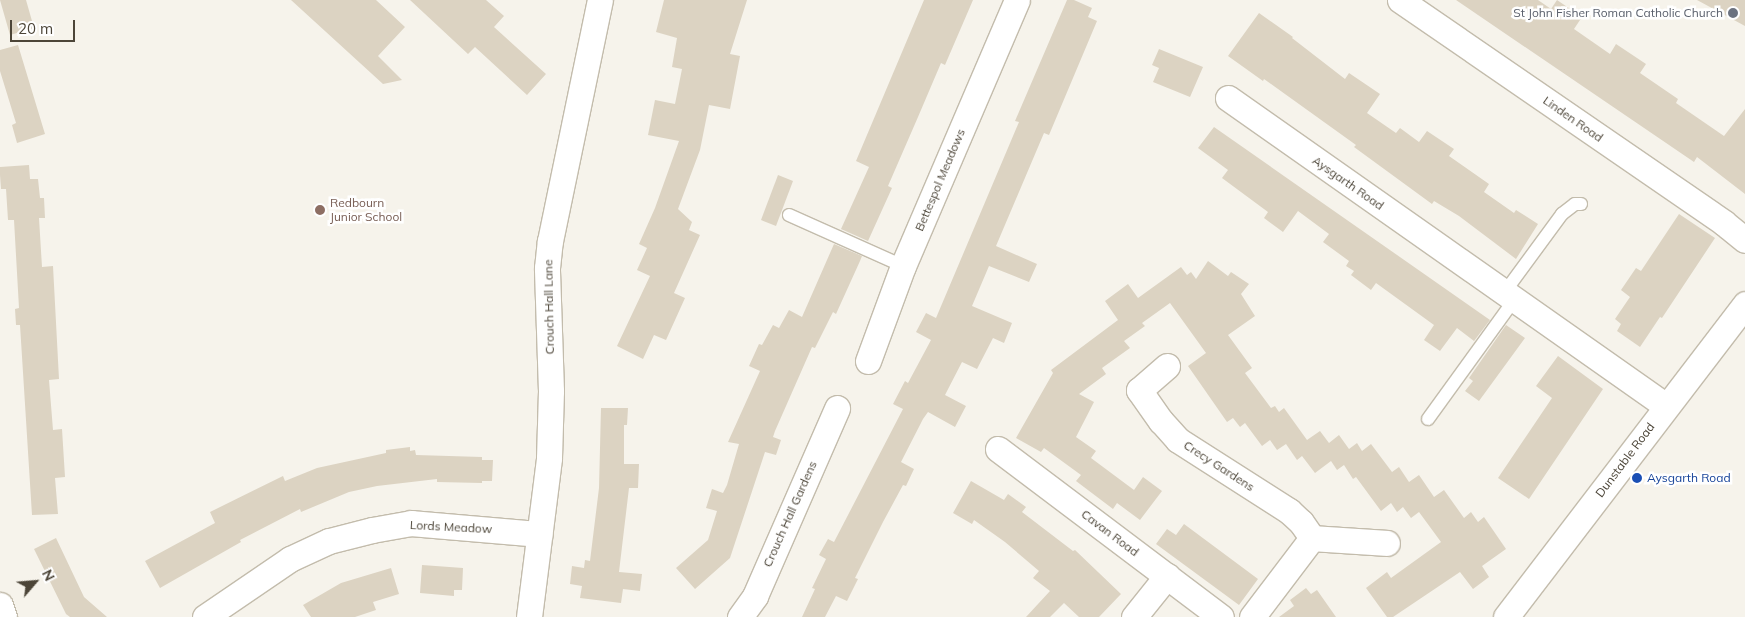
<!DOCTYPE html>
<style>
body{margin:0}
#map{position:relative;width:1745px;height:617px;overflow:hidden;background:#f6f3eb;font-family:Mulish,sans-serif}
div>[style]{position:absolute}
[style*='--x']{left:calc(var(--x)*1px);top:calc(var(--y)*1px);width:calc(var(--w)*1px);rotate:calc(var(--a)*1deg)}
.building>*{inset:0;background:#dcd3c2}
.roads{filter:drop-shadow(1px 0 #c3bcac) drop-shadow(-1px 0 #c3bcac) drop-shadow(0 1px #c3bcac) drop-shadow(0 -1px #c3bcac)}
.lane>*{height:12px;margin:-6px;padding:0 6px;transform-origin:6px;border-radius:6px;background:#fff}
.street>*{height:25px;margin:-12.5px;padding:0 12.5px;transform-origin:12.5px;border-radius:12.5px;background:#fff}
.dots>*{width:14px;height:14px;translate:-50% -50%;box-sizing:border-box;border:2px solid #fff;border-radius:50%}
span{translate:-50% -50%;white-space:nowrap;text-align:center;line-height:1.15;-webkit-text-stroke:5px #fff;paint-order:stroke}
.worship-label{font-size:12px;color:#5b616d}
.right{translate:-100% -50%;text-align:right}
.street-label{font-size:12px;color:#4c4538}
.education-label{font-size:12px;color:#785e54}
.left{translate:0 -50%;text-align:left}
.transit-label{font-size:12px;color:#164399}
.north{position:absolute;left:10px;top:557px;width:50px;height:50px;-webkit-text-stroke:4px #fff;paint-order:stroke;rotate:63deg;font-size:14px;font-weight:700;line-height:20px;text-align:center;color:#4c4538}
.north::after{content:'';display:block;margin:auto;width:18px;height:22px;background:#4c4538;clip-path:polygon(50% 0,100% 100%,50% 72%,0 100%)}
.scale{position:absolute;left:10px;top:20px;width:65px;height:22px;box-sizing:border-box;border:2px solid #4c4538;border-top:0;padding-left:6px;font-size:15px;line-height:18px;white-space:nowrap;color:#4c4538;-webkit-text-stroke:4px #fff;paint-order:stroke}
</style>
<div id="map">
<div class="building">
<div style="clip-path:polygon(0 0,26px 0,34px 28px,10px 35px)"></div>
<div style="clip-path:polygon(291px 0,376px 0,405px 27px,378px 56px,402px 80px,383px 84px)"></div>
<div style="clip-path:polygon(410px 0,486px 0,504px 16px,494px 27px,546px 74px,527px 95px,475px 47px,468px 54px)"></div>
<div style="clip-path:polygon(664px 0,747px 0,730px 54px,740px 56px,730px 109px,709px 105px,700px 150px,678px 209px,692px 222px,689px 230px,700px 235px,674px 293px,685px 298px,666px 340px,654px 335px,643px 359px,617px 346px,650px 276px,637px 270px,647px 248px,639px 244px,655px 208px,679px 141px,648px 135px,655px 100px,675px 104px,682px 69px,672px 67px,677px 38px,656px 32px)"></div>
<div style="clip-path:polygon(924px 0,973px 0,945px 65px,941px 63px,918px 117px,888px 186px,892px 188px,868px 241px,841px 229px,869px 167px,856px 161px)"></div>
<div style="clip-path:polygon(1067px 0,1074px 0,1092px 8px,1088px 17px,1097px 21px,1049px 135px,1044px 133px,996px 246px,1037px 264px,1029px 282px,989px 266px,972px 306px,1012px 323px,1004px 343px,993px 338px,977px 369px,962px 362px,945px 395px,966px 406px,955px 427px,928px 412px,923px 419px,901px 462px,914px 469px,906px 486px,903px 485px,883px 522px,855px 578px,858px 579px,847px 601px,836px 596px,825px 617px,802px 617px,815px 589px,812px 588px,826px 559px,819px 555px,828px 539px,834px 542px,903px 409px,893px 404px,905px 381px,908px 383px,931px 340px,916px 332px,926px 313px,936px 318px,1019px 122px,1015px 121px)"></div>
<div style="clip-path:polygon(1456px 0,1538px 0,1551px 9px,1557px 0,1582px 17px,1574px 29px,1610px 54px,1616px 44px,1646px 64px,1640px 73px,1678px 99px,1676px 103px,1724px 136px,1745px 109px,1745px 194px,1697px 157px,1694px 162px)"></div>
<div style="clip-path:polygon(1697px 0,1745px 0,1745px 26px)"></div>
<div style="clip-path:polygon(1259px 13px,1293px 37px,1292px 38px,1345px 79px,1349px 73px,1380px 94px,1367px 113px,1396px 133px,1400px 128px,1419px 142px,1427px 131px,1454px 149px,1449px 156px,1489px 184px,1484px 192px,1514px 213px,1516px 210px,1538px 224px,1516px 259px,1459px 216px,1434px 201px,1432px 204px,1354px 147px,1356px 145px,1264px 79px,1263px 81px,1228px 56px)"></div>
<div style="clip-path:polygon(18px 45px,45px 134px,17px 143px,12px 125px,16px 123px,0 71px,0 50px)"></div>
<div style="clip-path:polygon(1159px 49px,1203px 67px,1190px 97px,1153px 82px,1159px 68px,1152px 65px)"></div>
<div style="clip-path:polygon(1214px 127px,1490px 320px,1474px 341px,1457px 328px,1440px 351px,1424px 340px,1434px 325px,1376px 283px,1371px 290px,1351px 275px,1354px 271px,1346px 266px,1349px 261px,1323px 242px,1329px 234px,1298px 211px,1283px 232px,1264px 218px,1268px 212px,1222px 178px,1228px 170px,1198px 148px)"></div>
<div style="clip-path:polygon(29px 165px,30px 179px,38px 179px,40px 198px,44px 198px,45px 218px,39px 218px,42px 267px,53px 266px,59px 379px,49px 380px,53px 430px,62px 429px,65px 477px,55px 478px,58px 514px,32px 515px,20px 325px,16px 325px,15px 309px,19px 308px,14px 220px,8px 220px,6px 189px,1px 189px,0 175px,0 167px)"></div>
<div style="clip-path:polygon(778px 175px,793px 181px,776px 226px,761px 220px)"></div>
<div style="clip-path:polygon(1679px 214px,1715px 238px,1662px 318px,1660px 317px,1640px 347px,1617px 331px,1621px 324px,1615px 319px,1630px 297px,1621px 290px,1636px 268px,1641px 271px)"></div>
<div style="clip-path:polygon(834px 244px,862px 256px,860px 261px,836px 314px,833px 312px,815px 348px,812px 347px,775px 431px,773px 437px,781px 440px,776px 455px,765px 452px,730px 558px,695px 589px,676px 568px,708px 540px,717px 511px,706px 508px,712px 489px,723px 493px,727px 485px,739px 444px,728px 442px,760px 371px,749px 366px,759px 344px,762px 345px,773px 325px,779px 328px,789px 310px,802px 317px)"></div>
<div style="clip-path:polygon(1208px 261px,1228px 276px,1231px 272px,1249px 284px,1241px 294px,1255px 316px,1228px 335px,1252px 368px,1245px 373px,1271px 408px,1275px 406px,1279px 412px,1284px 408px,1307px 440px,1320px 431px,1329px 443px,1339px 435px,1349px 449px,1357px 443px,1362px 451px,1371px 444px,1392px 472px,1399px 467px,1409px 482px,1419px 475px,1434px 497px,1444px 490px,1464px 518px,1471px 512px,1478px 522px,1484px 517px,1506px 549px,1482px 566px,1489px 577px,1473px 589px,1460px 572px,1393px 617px,1387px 617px,1366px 588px,1387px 572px,1391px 578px,1441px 542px,1419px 512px,1411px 518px,1403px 507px,1397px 512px,1391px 503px,1381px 511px,1356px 477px,1353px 479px,1344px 465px,1337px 470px,1331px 461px,1315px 473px,1302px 456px,1297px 460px,1286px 444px,1277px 450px,1270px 440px,1262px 446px,1245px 423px,1240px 427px,1233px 418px,1227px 422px,1188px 366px,1206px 353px,1170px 303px,1142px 323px,1145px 326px,1124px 341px,1130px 348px,1102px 368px,1106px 374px,1079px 394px,1094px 402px,1076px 437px,1096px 451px,1091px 458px,1134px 490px,1143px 477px,1162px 491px,1140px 520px,1117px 503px,1113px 509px,1076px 481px,1081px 475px,1044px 448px,1041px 452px,1016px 438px,1053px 373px,1051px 370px,1118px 320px,1105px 301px,1128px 284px,1138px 298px,1181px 267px,1187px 275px,1191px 272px,1196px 279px)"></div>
<div style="clip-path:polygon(1506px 325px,1525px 338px,1479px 401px,1465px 391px,1473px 381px,1469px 378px)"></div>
<div style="clip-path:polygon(1558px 356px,1603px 389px,1529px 499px,1498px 478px,1552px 398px,1536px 386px)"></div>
<div style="clip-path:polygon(601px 408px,628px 408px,627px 425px,624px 425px,624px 464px,639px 464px,638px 488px,629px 488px,619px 572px,642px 574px,640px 591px,623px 589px,621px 603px,580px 598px,582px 586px,570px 584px,572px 566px,584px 568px,585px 560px,590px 561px,599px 488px)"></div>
<div style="clip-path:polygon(410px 447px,410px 451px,415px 450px,416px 455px,482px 457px,482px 460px,493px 460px,492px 481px,482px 481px,482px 483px,437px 482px,437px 479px,377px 486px,349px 492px,301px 512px,300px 509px,240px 540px,241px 542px,160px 588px,145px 561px,215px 523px,210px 512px,283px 476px,285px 481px,317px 468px,386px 453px,386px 450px)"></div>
<div style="clip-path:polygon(971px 481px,1004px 500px,1008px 494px,1026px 507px,1022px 512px,1073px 551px,1075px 550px,1121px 594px,1099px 617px,1079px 617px,1064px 603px,1050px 617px,1026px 617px,1050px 591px,1033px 578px,1039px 571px,1005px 542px,974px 520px,972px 524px,953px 513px)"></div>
<div style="clip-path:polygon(1184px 524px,1258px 579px,1239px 605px,1156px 544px,1167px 529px,1176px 535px)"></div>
<div style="clip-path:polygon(56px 538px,84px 597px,107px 617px,70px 617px,66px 614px,34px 549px)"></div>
<div style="clip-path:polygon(422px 565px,463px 568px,462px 590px,454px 590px,454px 596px,420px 593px)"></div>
<div style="clip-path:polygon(391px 568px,399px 594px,373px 602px,376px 610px,355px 617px,311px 617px,303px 605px,341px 583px)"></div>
<div style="clip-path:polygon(1306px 588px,1311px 594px,1317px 590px,1336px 617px,1279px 617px,1294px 606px,1290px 600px)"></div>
</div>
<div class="roads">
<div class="lane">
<div style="--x:789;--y:215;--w:125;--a:24.1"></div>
<div style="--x:1504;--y:293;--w:98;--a:-53.7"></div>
<div style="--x:1562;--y:214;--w:16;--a:-38"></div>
<div style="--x:1575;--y:204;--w:6;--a:0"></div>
<div style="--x:1428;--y:419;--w:147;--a:-54.1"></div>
</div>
<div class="street">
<div style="--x:1400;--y:0;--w:393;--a:34.5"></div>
<div style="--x:1724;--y:223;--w:27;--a:39"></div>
<div style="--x:1228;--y:98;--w:535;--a:35.11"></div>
<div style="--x:868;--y:361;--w:101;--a:-69.8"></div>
<div style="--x:903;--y:266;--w:289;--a:-66.8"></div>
<div style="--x:1167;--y:366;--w:37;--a:139"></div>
<div style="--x:1139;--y:390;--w:38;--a:55"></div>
<div style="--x:1161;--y:421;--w:25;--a:48"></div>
<div style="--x:1178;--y:440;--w:132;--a:32.6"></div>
<div style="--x:1289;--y:511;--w:16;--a:43"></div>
<div style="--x:1301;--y:522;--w:19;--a:55"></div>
<div style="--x:1312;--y:538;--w:99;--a:127.2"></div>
<div style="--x:998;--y:449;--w:279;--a:37"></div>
<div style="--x:1312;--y:538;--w:75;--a:3.8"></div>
<div style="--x:0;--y:605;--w:13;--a:72"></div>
<div style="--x:205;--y:617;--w:103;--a:-34.3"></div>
<div style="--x:290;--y:559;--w:43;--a:-24.8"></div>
<div style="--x:329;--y:541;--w:44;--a:-14.3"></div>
<div style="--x:372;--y:530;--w:40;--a:-10"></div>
<div style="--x:411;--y:523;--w:129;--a:4.9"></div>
<div style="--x:529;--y:617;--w:160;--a:-82.8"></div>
<div style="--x:549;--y:458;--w:67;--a:-88.3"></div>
<div style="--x:551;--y:391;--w:123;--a:-91.9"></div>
<div style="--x:547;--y:268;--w:27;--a:-84"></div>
<div style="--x:550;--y:241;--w:246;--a:-78.3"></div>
<div style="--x:740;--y:617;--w:26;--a:-54"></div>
<div style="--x:755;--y:596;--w:205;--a:-66.4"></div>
<div style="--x:1134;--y:617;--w:53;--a:-51.2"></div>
<div style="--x:1506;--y:617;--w:394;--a:-52.6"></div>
</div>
</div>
<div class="dots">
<div style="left:1733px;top:13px;background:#6b7280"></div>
<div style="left:320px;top:210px;background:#8d6e63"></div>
<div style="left:1637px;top:478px;background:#1a4fb4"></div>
</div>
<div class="worship-label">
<span class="right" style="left:1723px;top:13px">St John Fisher Roman Catholic Church</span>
</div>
<div class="street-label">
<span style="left:1573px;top:119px;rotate:35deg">Linden Road</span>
<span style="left:940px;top:180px;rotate:-67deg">Bettespol Meadows</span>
<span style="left:1348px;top:183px;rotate:35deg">Aysgarth Road</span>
<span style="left:549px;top:307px;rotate:-91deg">Crouch Hall Lane</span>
<span style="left:1625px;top:460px;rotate:-53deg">Dunstable Road</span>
<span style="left:1219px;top:466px;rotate:33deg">Crecy Gardens</span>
<span style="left:790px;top:514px;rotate:-66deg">Crouch Hall Gardens</span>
<span style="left:451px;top:527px;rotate:3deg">Lords Meadow</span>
<span style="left:1110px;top:533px;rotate:37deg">Cavan Road</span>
</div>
<div class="education-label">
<span class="left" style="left:330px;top:210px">Redbourn<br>Junior School</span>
</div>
<div class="transit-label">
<span class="left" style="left:1647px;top:478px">Aysgarth Road</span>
</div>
<div class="north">N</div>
<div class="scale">20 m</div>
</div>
